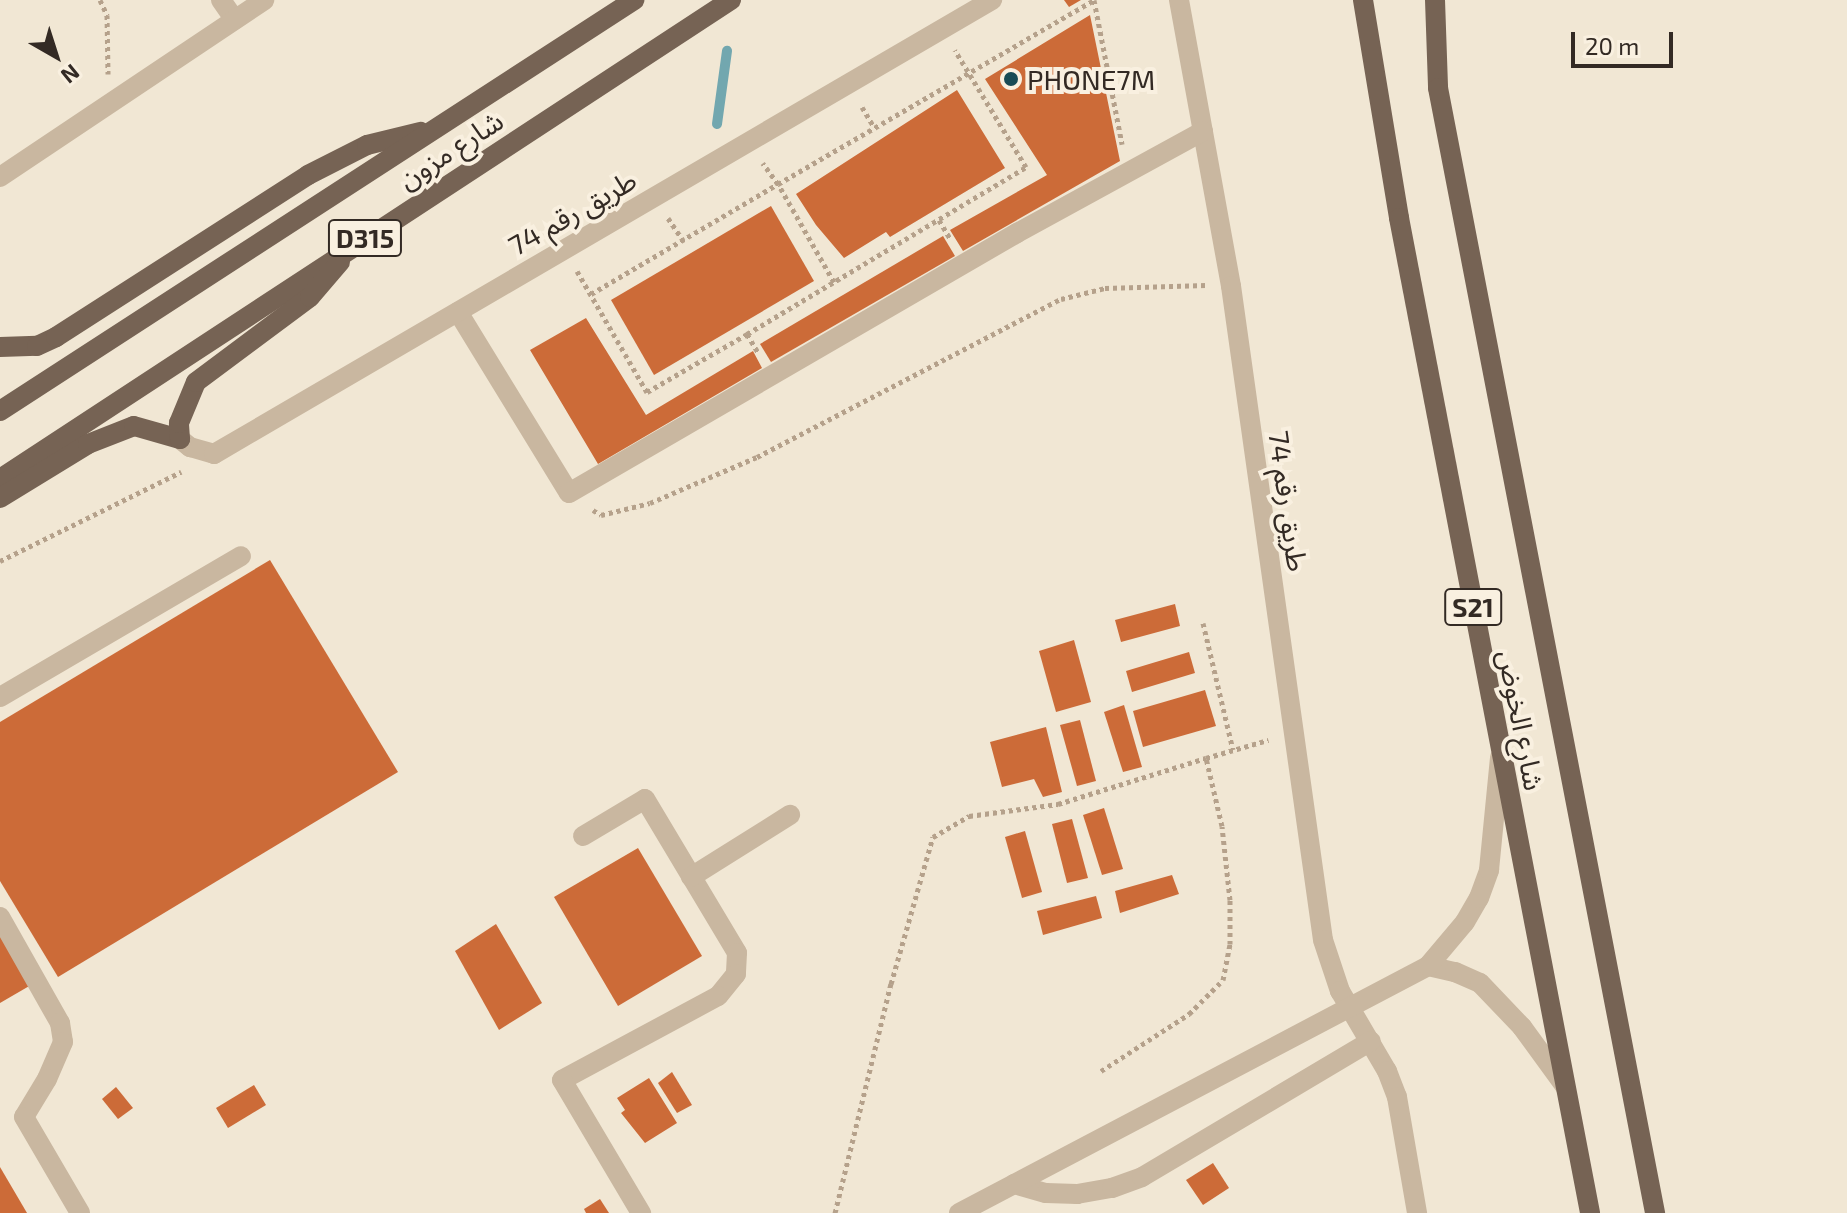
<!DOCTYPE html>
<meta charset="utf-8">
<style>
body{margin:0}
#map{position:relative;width:1847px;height:1213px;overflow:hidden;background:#f1e7d4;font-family:"Exo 2","Noto Sans Arabic",sans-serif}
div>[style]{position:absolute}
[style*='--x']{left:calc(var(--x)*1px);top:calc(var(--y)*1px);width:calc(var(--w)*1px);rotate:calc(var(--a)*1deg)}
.stream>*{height:10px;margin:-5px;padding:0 5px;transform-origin:5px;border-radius:5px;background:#72a7af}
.building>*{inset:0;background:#cc6b38}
.path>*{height:5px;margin-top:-2.5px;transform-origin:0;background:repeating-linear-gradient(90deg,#b5a18b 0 4px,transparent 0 8px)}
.minor>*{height:20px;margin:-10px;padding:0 10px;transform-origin:10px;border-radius:10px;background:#c9b7a0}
.major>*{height:20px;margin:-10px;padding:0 10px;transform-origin:10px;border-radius:10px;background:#766354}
.dots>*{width:22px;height:22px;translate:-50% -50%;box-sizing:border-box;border:4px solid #f9f0e0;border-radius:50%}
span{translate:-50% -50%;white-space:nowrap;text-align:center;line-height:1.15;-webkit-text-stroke:8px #f9f0e0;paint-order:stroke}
.shield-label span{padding:2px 6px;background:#f9f0e0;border:2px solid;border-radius:6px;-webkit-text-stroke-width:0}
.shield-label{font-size:26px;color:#332a24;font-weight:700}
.poi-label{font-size:28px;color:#332a24}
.left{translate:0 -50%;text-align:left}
.street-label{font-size:28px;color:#332a24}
.north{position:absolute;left:16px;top:16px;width:80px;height:80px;-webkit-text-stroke:6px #f9f0e0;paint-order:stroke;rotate:141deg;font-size:22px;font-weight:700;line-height:32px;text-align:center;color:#332a24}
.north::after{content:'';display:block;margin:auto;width:28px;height:36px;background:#332a24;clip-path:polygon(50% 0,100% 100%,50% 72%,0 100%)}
.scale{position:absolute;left:1571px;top:32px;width:102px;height:36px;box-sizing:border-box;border:4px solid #332a24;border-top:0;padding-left:10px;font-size:24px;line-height:28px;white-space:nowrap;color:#332a24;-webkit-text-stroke:6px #f9f0e0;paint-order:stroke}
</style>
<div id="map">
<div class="stream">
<div style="--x:717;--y:124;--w:74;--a:-82.2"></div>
</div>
<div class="building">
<div style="clip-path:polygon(1064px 0,1081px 0,1069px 7px)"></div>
<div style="clip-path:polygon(1090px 15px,1120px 161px,963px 251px,950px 230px,1047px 175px,985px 79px)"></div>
<div style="clip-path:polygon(957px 90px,1005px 168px,890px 237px,886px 232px,844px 258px,816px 225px,796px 194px)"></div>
<div style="clip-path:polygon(771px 206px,814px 281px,654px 375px,611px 300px)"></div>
<div style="clip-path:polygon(943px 236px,955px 256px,771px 362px,760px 344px)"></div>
<div style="clip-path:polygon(586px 318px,646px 415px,753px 351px,762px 368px,598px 464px,530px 350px)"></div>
<div style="clip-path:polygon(270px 560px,398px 772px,58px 977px,0 881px,0 722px)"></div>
<div style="clip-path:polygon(1175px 604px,1180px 626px,1121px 642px,1115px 620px)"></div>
<div style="clip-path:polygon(1074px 640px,1091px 702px,1056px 712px,1039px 651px)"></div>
<div style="clip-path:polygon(1189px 652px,1195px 673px,1132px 692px,1126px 671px)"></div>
<div style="clip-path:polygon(1205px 690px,1216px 726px,1143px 747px,1133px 711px)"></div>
<div style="clip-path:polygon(1124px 705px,1142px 767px,1123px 772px,1104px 712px)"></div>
<div style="clip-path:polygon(1080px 720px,1096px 781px,1077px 786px,1060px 725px)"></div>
<div style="clip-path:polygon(1046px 727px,1062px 792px,1043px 797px,1034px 779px,1002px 787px,990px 742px)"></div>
<div style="clip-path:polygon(1104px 808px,1123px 869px,1102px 875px,1083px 815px)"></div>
<div style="clip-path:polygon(1072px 819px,1088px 878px,1067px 883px,1052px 824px)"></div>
<div style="clip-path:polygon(1025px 831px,1042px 892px,1022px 898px,1005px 837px)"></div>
<div style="clip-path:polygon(638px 848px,702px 956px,618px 1006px,554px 897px)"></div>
<div style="clip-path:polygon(1172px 875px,1179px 894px,1120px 913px,1115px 891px)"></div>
<div style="clip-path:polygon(1096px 896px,1102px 918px,1043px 935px,1037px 911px)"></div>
<div style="clip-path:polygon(496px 924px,542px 1003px,499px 1030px,455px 951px)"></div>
<div style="clip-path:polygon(0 932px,31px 985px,0 1003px)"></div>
<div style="clip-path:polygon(672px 1072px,692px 1105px,677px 1113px,658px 1083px)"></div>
<div style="clip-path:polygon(649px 1078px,677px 1123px,645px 1143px,621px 1113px,625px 1110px,617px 1098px)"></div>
<div style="clip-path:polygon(254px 1085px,266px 1105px,228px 1128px,216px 1108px)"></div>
<div style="clip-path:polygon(116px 1087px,133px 1108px,118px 1119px,102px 1099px)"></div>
<div style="clip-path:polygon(1213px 1163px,1229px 1188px,1203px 1205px,1186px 1180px)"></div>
<div style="clip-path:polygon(0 1167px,27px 1213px,0 1213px)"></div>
<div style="clip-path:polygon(600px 1199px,609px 1213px,586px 1213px,584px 1209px)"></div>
</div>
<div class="path">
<div style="--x:100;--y:0;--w:17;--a:65"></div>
<div style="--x:107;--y:15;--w:59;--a:89"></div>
<div style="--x:1094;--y:0;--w:147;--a:79"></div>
<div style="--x:862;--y:107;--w:23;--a:59"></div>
<div style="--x:668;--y:218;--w:27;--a:56"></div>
<div style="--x:939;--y:220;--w:23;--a:59"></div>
<div style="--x:577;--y:271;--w:140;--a:60"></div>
<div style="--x:647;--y:392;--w:116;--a:-30.1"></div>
<div style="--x:747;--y:334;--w:325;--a:-30.9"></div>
<div style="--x:1026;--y:167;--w:137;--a:-121.3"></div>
<div style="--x:834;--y:282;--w:113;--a:-119.7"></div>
<div style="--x:778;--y:184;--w:366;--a:-30.2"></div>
<div style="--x:591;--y:294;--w:217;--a:-30.5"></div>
<div style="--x:778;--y:184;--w:26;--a:-126"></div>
<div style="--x:747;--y:334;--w:23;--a:59"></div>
<div style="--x:593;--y:510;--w:9;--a:32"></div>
<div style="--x:601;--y:515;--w:50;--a:-13.8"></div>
<div style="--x:650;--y:503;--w:116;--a:-23.3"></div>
<div style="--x:757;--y:457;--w:343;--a:-27.5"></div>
<div style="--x:1061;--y:299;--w:45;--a:-14"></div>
<div style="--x:1105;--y:288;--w:101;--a:-1.7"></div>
<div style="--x:0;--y:561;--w:202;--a:-26.2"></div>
<div style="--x:1203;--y:623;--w:130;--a:76.7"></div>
<div style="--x:1101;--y:1071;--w:105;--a:-32.9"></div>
<div style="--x:1189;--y:1014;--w:48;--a:-45"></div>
<div style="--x:1223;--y:980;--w:37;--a:-79"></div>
<div style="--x:1230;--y:944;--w:44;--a:-90"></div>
<div style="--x:1230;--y:900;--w:74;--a:-96.2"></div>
<div style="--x:1222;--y:826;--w:70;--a:-103.2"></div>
<div style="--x:1206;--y:758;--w:65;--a:-16.2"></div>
<div style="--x:835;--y:1213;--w:236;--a:-76.3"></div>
<div style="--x:891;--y:984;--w:153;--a:-74.1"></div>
<div style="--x:933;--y:837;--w:42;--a:-30.3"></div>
<div style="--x:969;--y:816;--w:90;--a:-7.7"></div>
<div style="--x:1058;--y:804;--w:155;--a:-17.3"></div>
</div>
<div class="minor">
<div style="--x:221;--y:0;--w:24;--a:55"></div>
<div style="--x:1179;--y:0;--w:291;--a:79.7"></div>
<div style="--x:1231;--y:286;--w:660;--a:81.99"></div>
<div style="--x:1323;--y:940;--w:54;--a:71.6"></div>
<div style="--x:1340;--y:991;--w:93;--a:59.6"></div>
<div style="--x:1387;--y:1071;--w:28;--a:69"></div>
<div style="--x:1397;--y:1097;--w:118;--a:80.2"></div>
<div style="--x:0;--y:177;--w:318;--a:-33.8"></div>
<div style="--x:458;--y:312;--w:212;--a:58.5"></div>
<div style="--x:569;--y:493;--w:518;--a:-30.13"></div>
<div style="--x:1017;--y:233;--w:212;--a:-28.7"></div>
<div style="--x:180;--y:439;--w:13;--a:39"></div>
<div style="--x:190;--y:447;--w:25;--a:16"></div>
<div style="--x:214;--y:454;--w:901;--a:-30.27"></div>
<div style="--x:0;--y:697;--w:279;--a:-30.3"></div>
<div style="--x:583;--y:836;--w:72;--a:-30.8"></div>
<div style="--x:645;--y:799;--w:179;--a:59.1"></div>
<div style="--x:737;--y:953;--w:21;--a:93"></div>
<div style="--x:736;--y:974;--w:28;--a:129"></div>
<div style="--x:718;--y:996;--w:177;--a:151.7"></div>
<div style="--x:562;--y:1080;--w:155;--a:59.3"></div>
<div style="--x:691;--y:877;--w:117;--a:-32.1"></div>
<div style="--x:0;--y:917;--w:122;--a:60.5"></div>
<div style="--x:60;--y:1023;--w:19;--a:81"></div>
<div style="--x:63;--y:1042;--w:40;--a:113.4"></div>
<div style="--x:47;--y:1079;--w:44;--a:121.2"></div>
<div style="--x:24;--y:1117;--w:111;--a:59.7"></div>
<div style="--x:1428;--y:966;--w:28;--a:13"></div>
<div style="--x:1455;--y:972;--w:27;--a:24"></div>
<div style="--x:1480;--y:983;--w:61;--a:46.3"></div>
<div style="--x:1522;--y:1027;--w:73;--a:53.9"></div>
<div style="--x:1014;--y:1184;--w:33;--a:16"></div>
<div style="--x:1046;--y:1193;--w:31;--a:2"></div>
<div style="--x:1077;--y:1194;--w:36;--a:-10"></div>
<div style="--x:1112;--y:1188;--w:32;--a:-20"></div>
<div style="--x:1142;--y:1177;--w:266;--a:-30.7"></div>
<div style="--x:959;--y:1213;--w:530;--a:-27.77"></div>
<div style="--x:1428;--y:966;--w:57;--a:-49.9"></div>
<div style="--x:1465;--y:922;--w:28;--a:-60"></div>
<div style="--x:1479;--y:898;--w:30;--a:-70"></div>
<div style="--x:1489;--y:870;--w:113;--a:-84.4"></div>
</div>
<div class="major">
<div style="--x:1363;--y:0;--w:221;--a:80.6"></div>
<div style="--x:1399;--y:218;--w:1013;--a:79.13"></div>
<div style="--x:1435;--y:0;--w:88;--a:88"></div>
<div style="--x:1438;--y:88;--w:1146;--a:79.08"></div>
<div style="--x:0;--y:347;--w:37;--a:-2"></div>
<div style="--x:37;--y:346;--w:21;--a:-25"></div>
<div style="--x:56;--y:337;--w:300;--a:-32.7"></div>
<div style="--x:308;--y:175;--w:66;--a:-27"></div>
<div style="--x:367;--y:145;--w:55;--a:-13.8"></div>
<div style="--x:0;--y:411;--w:756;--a:-32.95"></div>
<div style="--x:0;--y:479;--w:874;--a:-33.24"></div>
<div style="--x:0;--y:498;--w:103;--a:-31.5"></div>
<div style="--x:88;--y:444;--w:49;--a:-21.4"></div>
<div style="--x:134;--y:426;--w:48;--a:15.8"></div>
<div style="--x:180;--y:439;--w:16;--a:-94"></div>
<div style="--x:179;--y:423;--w:44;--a:-67.5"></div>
<div style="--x:196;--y:382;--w:142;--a:-36.7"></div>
<div style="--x:310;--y:297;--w:46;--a:-49.4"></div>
</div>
<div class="dots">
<div style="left:1011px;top:79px;background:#184b56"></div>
</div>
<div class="shield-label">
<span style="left:365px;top:238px">D315</span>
<span style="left:1473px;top:607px">S21</span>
</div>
<div class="poi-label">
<span class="left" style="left:1027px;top:79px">PHONE7M</span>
</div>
<div class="street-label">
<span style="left:450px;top:149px;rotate:-33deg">شارع مزون</span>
<span style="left:572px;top:212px;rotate:-30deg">طريق رقم 74</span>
<span style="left:1289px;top:501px;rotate:82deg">طريق رقم 74</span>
<span style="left:1522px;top:720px;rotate:79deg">شارع الخوض</span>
</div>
<div class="north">N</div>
<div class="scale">20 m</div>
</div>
